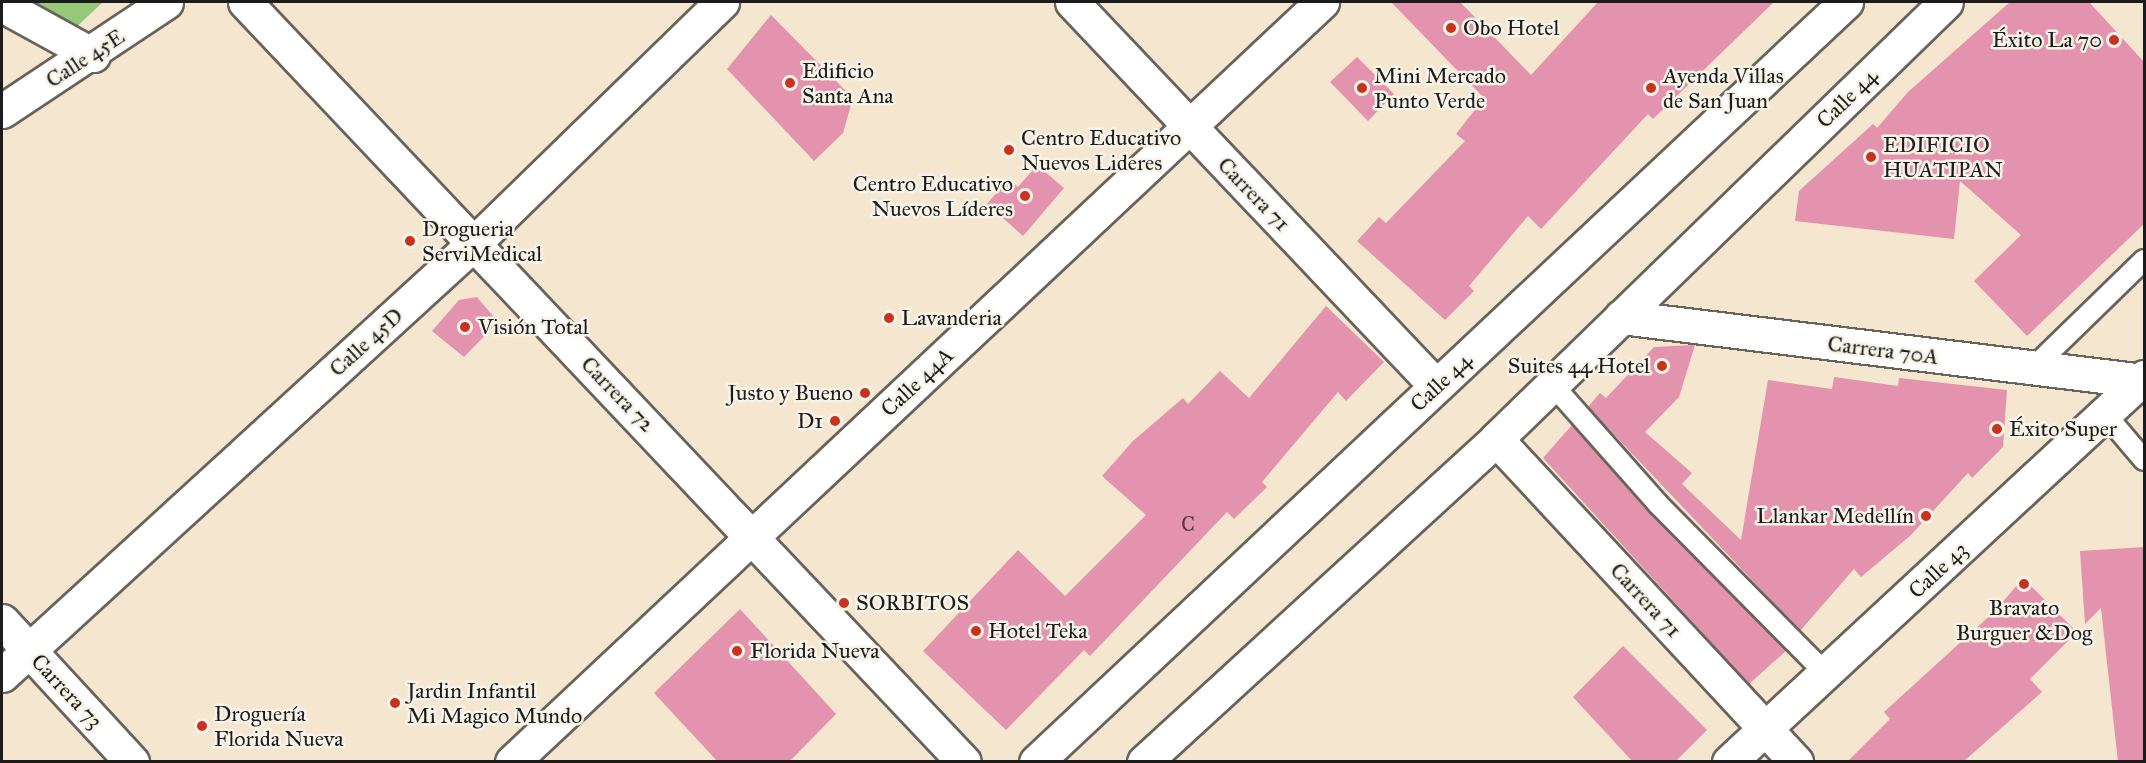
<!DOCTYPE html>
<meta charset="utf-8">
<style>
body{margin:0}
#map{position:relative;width:2146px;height:763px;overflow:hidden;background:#f5e6cf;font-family:"IM FELL Great Primer",serif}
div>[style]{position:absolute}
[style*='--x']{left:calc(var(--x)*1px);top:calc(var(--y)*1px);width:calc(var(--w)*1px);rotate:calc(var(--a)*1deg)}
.green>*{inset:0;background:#96c878}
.building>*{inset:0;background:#e393ad}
.roads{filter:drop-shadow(2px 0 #68635b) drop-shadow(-2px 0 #68635b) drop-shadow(0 2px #68635b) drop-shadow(0 -2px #68635b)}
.lane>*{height:20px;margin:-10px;padding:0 10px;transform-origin:10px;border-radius:10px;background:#fff}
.street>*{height:33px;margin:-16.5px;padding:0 16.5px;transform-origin:16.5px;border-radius:16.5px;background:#fff}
.secondary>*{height:33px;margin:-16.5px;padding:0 16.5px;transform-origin:16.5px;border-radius:16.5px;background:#fff}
.dots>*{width:16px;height:16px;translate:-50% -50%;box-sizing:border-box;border:3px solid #f7f3e8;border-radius:50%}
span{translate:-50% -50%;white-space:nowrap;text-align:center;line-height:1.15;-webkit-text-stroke:5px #f7f3e8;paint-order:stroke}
.number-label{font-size:20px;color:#4e3a40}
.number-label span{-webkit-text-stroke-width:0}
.poi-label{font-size:22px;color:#1c1c1c}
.left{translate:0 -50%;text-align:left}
.right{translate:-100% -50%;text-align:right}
.street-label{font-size:22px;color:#1c1c1c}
.frame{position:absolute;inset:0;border:3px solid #1c1c1c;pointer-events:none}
</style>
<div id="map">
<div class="green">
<div style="clip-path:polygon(11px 2px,103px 2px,54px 48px)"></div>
</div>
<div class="building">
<div style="clip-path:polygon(1391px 2px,1460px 2px,1531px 75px,1598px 2px,1774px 2px,1653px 119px,1648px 114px,1541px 229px,1528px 216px,1469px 286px,1474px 291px,1445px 320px,1357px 241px,1379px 217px,1386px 223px,1465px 141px,1456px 134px,1484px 98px)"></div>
<div style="clip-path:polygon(2010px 2px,2089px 2px,2145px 63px,2145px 223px,2027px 336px,1974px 281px,2021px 235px,1960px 181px,1954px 239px,1795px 221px,1799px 191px,1873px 124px,1877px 128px,1908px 92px)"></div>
<div style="clip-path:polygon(771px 15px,853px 98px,843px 133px,814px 161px,727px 69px)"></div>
<div style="clip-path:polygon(1357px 57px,1394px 94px,1368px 121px,1330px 82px)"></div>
<div style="clip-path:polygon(1037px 165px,1064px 188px,1023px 236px,987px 204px,1008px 179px,1018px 187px)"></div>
<div style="clip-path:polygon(477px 297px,498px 322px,464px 357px,432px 331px,459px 300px)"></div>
<div style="clip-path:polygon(1326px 306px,1384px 362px,1346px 401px,1338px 392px,1262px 482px,1267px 487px,1234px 519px,1227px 512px,1090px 656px,1084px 650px,1006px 730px,923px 651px,1018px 550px,1065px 596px,1146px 515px,1102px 476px,1133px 441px,1183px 398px,1188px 404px,1220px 371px,1249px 398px)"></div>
<div style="clip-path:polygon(1695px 345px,1679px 397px,1645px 432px,1692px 473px,1682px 484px,1741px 540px,1768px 380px,1832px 389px,1834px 377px,1898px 386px,1899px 378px,2007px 390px,2003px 447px,1972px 478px,1968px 473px,1911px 535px,1861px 577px,1854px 569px,1800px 631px,1588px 407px,1600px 393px,1606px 398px,1654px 347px)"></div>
<div style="clip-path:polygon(1572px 425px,1786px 651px,1749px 684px,1543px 458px)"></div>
<div style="clip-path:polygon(2145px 547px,2145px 762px,2118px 762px,2101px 608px,2085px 624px,2080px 551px)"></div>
<div style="clip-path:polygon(2023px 578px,2077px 632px,2030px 679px,2042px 692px,1963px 762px,1847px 762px,1890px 719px,1884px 712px,1996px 610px)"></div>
<div style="clip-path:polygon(740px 609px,836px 714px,789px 762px,718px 762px,654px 693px)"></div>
<div style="clip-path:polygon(1623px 646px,1707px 730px,1675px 762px,1633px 762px,1573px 697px)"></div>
</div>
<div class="roads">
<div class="lane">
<div style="--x:2033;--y:368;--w:155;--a:-44.2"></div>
<div style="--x:1552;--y:384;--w:160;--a:48.5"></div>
<div style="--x:1658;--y:504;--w:239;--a:45.3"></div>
<div style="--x:2105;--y:414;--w:60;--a:49.7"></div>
</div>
<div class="street">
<div style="--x:245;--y:2;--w:1046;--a:46.59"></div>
<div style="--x:1072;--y:2;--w:529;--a:46.53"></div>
<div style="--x:2;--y:5;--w:104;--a:28.8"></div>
<div style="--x:2;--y:111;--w:197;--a:-33.6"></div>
<div style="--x:1621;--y:317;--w:527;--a:6.98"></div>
<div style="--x:1496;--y:439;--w:441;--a:47.1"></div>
<div style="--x:2;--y:675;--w:637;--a:-42.46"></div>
<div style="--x:472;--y:245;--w:349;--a:-44.2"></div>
</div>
<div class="secondary">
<div style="--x:2;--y:621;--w:192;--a:47.3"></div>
<div style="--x:512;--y:762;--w:1111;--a:-43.18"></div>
<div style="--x:1036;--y:762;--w:1111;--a:-43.18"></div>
<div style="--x:1144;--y:762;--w:478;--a:-42.5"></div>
<div style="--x:1496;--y:439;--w:627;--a:-44.16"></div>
<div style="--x:1729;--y:762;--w:566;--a:-42.85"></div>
</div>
</div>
<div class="dots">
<div style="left:1451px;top:28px;background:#c8321e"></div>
<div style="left:2114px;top:40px;background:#c8321e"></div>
<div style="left:790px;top:83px;background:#c8321e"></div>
<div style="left:1362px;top:88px;background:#c8321e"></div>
<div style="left:1651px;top:88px;background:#c8321e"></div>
<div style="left:1009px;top:150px;background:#c8321e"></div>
<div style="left:1871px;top:157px;background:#c8321e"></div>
<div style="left:1025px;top:196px;background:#c8321e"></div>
<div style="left:410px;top:241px;background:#c8321e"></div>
<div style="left:889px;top:318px;background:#c8321e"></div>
<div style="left:465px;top:327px;background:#c8321e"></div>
<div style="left:1662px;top:366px;background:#c8321e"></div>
<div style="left:865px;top:393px;background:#c8321e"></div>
<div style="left:835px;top:421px;background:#c8321e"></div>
<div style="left:1997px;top:429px;background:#c8321e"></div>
<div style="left:1926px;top:516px;background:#c8321e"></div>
<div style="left:2024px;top:584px;background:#c8321e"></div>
<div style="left:844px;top:603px;background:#c8321e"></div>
<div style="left:976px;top:631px;background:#c8321e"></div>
<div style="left:737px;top:651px;background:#c8321e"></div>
<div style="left:395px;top:703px;background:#c8321e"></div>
<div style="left:202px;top:726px;background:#c8321e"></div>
</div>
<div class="number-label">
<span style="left:1188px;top:524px">C</span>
</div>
<div class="poi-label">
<span class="left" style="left:1463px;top:28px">Obo Hotel</span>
<span class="right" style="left:2102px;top:40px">Éxito La 70</span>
<span class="left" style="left:802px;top:83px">Edificio<br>Santa Ana</span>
<span class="left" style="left:1374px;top:88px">Mini Mercado<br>Punto Verde</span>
<span class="left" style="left:1663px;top:88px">Ayenda Villas<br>de San Juan</span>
<span class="left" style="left:1021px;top:150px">Centro Educativo<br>Nuevos Lideres</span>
<span class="left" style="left:1883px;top:157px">EDIFICIO<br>HUATIPAN</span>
<span class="right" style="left:1013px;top:196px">Centro Educativo<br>Nuevos Líderes</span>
<span class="left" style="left:422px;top:241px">Drogueria<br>ServiMedical</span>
<span class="left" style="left:901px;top:318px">Lavanderia</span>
<span class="left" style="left:478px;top:327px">Visión Total</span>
<span class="right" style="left:1650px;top:366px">Suites 44 Hotel</span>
<span class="right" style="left:853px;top:393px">Justo y Bueno</span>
<span class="right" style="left:823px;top:421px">D1</span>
<span class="left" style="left:2009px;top:429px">Éxito Super</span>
<span class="right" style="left:1914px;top:516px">Llankar Medellín</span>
<span class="left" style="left:856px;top:603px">SORBITOS</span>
<span style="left:2024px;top:620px">Bravato<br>Burguer &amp;Dog</span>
<span class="left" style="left:988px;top:631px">Hotel Teka</span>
<span class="left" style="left:750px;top:651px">Florida Nueva</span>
<span class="left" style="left:407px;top:703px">Jardin Infantil<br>Mi Magico Mundo</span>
<span class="left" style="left:214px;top:726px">Droguería<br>Florida Nueva</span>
</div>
<div class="street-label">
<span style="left:85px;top:58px;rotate:-33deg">Calle 45E</span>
<span style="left:1847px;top:98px;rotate:-44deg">Calle 44</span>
<span style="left:1254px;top:194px;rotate:46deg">Carrera 71</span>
<span style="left:366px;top:342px;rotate:-42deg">Calle 45D</span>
<span style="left:1883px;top:350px;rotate:7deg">Carrera 70A</span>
<span style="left:917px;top:382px;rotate:-43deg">Calle 44A</span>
<span style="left:1441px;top:382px;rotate:-43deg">Calle 44</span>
<span style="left:618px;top:394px;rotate:46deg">Carrera 72</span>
<span style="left:1938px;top:570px;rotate:-43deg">Calle 43</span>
<span style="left:1646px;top:600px;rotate:47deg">Carrera 71</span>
<span style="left:67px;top:691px;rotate:47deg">Carrera 73</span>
</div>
<div class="frame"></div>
</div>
